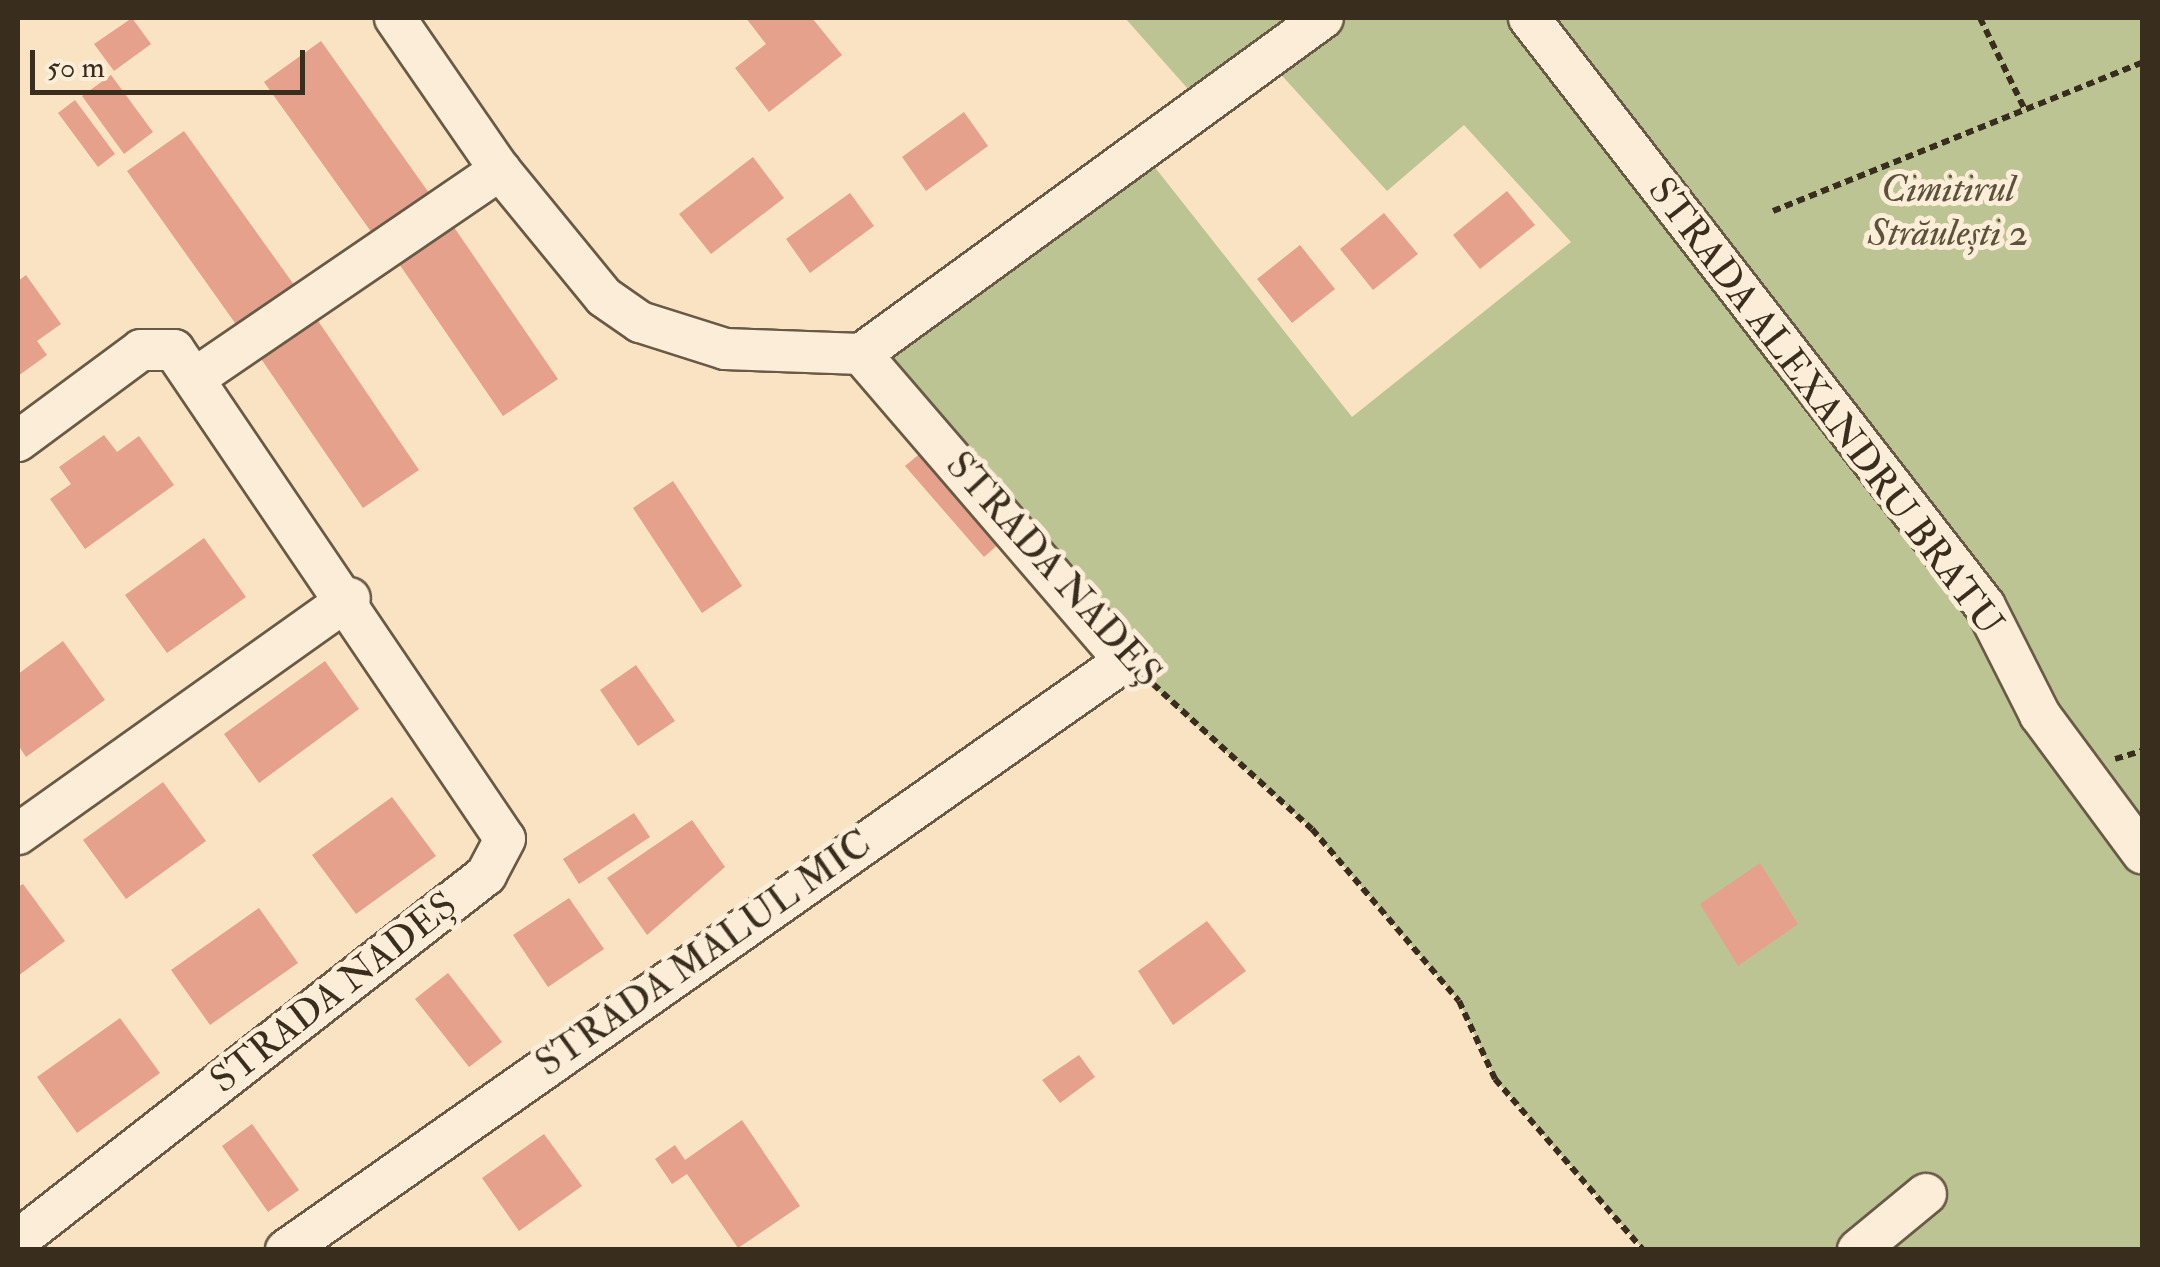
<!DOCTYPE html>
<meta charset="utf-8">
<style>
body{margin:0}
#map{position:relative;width:2160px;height:1267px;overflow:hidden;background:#f9e3c2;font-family:"IM FELL Double Pica",serif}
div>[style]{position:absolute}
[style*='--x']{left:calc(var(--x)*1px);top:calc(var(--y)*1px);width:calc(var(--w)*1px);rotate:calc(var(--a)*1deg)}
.green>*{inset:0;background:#bdc493}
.building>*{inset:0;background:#e5a18c}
.path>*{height:6px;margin-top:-3px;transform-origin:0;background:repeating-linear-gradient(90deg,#392d1d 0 8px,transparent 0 13px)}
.roads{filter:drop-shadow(2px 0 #695a46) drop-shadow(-2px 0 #695a46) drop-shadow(0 2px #695a46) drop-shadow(0 -2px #695a46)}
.minor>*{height:40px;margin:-20px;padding:0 20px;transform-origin:20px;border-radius:20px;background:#fbedd7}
span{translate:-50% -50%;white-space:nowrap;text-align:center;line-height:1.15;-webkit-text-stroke:10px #fbedd7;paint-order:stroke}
.park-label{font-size:38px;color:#5a533a;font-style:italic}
.street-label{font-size:38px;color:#392d1d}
.frame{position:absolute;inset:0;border:20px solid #392d1d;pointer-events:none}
.scale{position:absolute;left:30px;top:50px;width:275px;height:45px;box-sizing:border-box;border:5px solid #392d1d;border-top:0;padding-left:12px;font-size:30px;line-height:35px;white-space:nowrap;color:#392d1d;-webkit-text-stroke:8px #fbedd7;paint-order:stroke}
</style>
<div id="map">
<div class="green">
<div style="clip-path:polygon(1125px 18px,1285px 18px,1188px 89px)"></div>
<div style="clip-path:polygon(1290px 18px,2142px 18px,2142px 1249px,1643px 1249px,1495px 1079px,1459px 1001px,1312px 829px,1125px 661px,861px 354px,1142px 151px,1352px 417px,1571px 242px,1464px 125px,1387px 191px,1254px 45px)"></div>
</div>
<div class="building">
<div style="clip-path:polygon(132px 18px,151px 44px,114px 71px,94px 44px)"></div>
<div style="clip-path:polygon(746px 18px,812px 18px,842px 55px,769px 112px,735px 68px,766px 44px)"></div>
<div style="clip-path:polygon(321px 41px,434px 200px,377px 240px,264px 82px)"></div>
<div style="clip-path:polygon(111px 75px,153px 132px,124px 154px,82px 96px)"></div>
<div style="clip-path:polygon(75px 100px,115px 154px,98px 167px,58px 113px)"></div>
<div style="clip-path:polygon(964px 112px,988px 146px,926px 191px,902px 157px)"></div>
<div style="clip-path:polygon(184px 131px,297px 289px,240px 330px,127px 171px)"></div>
<div style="clip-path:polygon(753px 157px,784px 198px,711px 254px,679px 214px)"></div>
<div style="clip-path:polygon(1507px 191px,1535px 225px,1480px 269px,1453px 235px)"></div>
<div style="clip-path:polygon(850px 193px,874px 226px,810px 273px,786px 239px)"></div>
<div style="clip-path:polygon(1384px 213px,1418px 254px,1373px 290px,1340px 249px)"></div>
<div style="clip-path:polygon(447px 217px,558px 379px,503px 416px,393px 255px)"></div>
<div style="clip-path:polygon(1300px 245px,1335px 289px,1292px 323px,1257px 279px)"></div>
<div style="clip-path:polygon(26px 275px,61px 324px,37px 341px,47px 355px,18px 376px,18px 281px)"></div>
<div style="clip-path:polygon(310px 309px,419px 470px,363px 508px,253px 347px)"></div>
<div style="clip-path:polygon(104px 435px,117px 452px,139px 436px,174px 485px,85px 549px,50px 499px,71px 484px,59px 467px)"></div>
<div style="clip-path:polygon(923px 451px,1001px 542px,984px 557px,905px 466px)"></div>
<div style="clip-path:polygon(673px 481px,742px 586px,702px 613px,633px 508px)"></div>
<div style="clip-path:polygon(204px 538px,246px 597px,167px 653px,125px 595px)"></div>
<div style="clip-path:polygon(63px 641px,105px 700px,26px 757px,18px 745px,18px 674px)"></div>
<div style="clip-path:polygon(325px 661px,359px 709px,259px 783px,224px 734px)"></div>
<div style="clip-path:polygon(636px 665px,675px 721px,638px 746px,600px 690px)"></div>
<div style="clip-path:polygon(163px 782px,206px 841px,126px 899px,83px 840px)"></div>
<div style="clip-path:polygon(392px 797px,436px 856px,356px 914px,312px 855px)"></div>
<div style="clip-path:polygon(634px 813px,650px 837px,579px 884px,563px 859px)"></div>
<div style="clip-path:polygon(692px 820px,725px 867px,647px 935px,607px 878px)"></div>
<div style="clip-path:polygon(1760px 863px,1798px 924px,1738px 966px,1700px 904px)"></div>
<div style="clip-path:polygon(23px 884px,65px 941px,18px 976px,18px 887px)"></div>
<div style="clip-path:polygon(569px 898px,604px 949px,548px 987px,513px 935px)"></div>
<div style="clip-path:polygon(259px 908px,298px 963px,210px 1025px,171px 970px)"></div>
<div style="clip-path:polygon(1207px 921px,1246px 971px,1173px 1025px,1138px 971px)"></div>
<div style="clip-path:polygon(448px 973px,502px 1042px,469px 1067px,415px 999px)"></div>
<div style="clip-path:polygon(120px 1018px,160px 1073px,77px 1133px,37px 1077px)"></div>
<div style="clip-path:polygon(1079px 1055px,1095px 1077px,1060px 1103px,1042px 1080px)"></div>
<div style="clip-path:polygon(742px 1120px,800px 1206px,738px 1248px,687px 1174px,672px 1184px,655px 1159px,675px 1145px,685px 1160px)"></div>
<div style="clip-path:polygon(252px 1124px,299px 1190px,268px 1212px,222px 1146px)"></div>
<div style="clip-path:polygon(544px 1134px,582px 1186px,519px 1231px,482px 1178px)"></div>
</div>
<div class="path">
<div style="--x:1980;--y:18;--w:102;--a:63.9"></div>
<div style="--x:1773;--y:211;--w:398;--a:-21.9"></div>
<div style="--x:1153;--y:684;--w:215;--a:42.4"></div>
<div style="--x:1312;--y:829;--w:226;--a:49.5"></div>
<div style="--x:1459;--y:1001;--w:86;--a:65.2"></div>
<div style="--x:1495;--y:1079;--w:226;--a:49.1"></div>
<div style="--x:2115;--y:759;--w:28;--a:-17"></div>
</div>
<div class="roads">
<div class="minor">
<div style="--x:395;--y:18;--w:185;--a:55.4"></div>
<div style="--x:500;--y:170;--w:164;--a:50.7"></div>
<div style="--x:604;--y:297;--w:44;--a:34.8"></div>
<div style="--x:640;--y:322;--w:89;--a:17.6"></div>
<div style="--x:725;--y:349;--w:136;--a:2.1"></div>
<div style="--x:1529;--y:18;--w:744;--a:52.21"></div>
<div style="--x:1985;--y:606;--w:122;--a:63.2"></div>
<div style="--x:2040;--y:715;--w:172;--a:53.5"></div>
<div style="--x:861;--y:354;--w:571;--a:-36.03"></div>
<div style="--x:198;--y:376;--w:366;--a:-34.3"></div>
<div style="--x:18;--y:441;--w:153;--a:-36.5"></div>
<div style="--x:141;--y:350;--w:33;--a:0"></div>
<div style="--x:174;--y:350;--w:590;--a:55.91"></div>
<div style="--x:505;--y:839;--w:41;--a:117.8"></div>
<div style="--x:486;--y:875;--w:594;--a:142.05"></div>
<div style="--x:18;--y:834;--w:407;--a:-35.4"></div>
<div style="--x:286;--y:1250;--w:1025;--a:-35.07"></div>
<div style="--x:1125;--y:661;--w:405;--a:-130.7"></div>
<div style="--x:1858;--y:1250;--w:88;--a:-39.5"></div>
</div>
</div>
<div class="park-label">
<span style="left:1948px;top:212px">Cimitirul<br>Străulești 2</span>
</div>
<div class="street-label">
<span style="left:1825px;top:407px;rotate:53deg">STRADA ALEXANDRU BRATU</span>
<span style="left:1053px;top:570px;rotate:48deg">STRADA NADEȘ</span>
<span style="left:704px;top:954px;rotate:-35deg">STRADA MALUL MIC</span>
<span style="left:334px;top:993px;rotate:-38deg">STRADA NADEȘ</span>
</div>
<div class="frame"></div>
<div class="scale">50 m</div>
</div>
